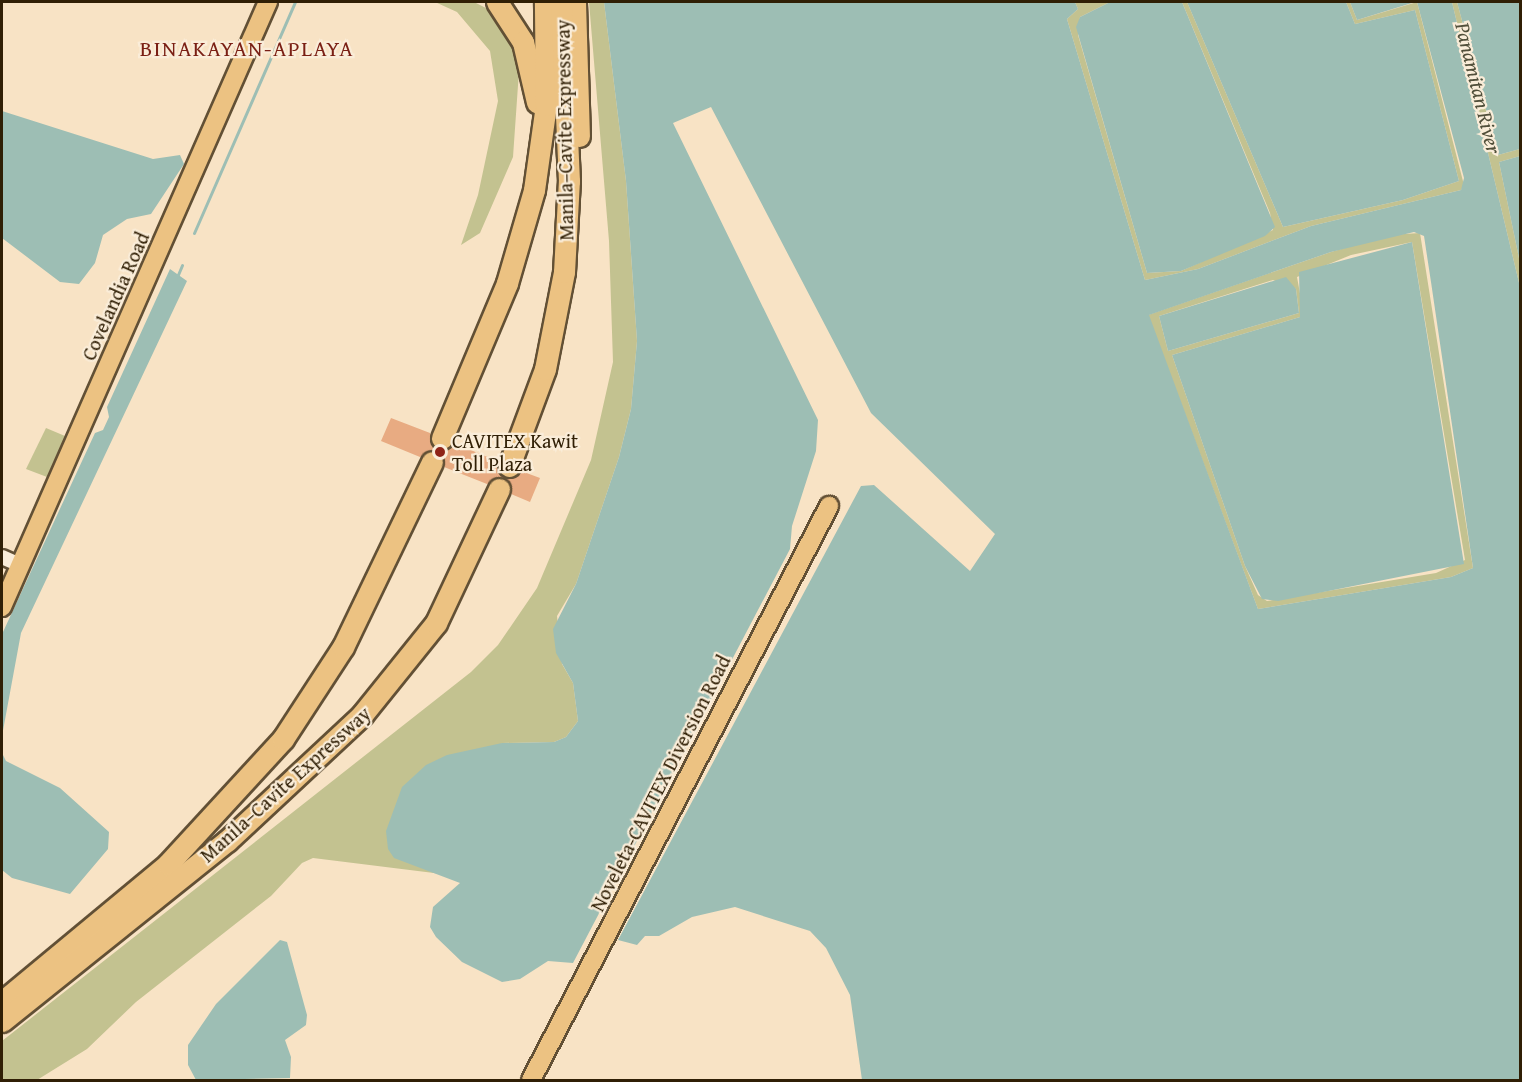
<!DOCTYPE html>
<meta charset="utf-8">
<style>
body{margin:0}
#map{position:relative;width:1522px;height:1082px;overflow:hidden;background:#f8e3c5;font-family:"Gentium Book Plus",serif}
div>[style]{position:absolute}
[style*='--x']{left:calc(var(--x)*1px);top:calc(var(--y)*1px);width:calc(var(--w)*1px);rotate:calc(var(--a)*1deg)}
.green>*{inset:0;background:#c3c290}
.water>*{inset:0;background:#9dbeb4}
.stream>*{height:3px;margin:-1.5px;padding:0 1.5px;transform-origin:1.5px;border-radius:1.5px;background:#9dbeb4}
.building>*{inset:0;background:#e8ab82}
.roads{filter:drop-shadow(2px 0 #625035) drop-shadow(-2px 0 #625035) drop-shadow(0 2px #625035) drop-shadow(0 -2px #625035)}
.minor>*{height:14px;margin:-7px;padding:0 7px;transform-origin:7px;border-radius:7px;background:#faedd9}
.major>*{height:18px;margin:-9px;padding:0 9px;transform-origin:9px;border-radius:9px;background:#ecc282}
.highway>*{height:21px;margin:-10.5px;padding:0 10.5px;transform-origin:10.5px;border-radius:10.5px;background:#ecc282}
.dots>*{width:16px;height:16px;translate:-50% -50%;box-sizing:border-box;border:3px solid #faedd9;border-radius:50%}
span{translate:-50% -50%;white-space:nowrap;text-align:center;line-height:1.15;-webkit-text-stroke:4.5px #faedd9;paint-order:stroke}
.street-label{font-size:20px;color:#301f05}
.poi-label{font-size:20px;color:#301f05}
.left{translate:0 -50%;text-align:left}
.water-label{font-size:21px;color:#514f3a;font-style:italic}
.quarter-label{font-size:22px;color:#7a1f14;letter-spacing:1.5px}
.frame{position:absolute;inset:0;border:3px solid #301f05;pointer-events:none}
</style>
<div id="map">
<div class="green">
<div style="clip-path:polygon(435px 2px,474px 2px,488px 9px,512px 45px,519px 71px,513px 157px,480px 233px,461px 245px,478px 195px,498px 101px,490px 51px,457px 12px)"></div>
<div style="clip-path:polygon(589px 2px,604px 2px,626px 181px,637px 341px,631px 409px,619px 457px,576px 584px,557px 616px,562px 664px,573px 683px,578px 721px,566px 737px,554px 742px,502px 743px,442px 874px,313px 858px,302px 863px,271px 896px,136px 1002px,87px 1049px,37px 1080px,2px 1080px,2px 1041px,471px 672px,498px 645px,537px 588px,591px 460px,613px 362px,609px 241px)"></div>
<div style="clip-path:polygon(1075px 2px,1110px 2px,1080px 17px,1078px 35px,1147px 273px,1181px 271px,1273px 230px,1270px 213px,1182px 2px,1187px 2px,1283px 227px,1403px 200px,1459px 181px,1415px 10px,1355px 24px,1346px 2px,1350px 2px,1357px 20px,1417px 2px,1464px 185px,1461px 190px,1311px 226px,1198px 269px,1145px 280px,1067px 19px,1078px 9px)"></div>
<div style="clip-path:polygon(1452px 2px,1457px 2px,1498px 155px,1520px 149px,1520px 156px,1499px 162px,1520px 263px,1520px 287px)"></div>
<div style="clip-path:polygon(evenodd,1420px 233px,1473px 568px,1451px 577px,1258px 609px,1148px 315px,1331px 252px,1389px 235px,1420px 233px,1412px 242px,1465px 560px,1436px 573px,1267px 601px,1258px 595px,1245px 566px,1172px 355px,1300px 317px,1303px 310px,1297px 277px,1351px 255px,1412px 242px,1420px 233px,1273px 280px,1296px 289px,1299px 313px,1168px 351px,1159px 316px,1273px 280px)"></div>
<div style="clip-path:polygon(46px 428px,65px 436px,47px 477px,26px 469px)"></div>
</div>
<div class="water">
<div style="clip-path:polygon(evenodd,604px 2px,1075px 2px,1078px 9px,1067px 19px,1145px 280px,1198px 269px,1311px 226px,1461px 190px,1464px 178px,1417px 2px,1452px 2px,1520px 287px,1520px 1080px,862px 1080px,850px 995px,826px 948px,810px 931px,735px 907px,692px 917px,659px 936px,645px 936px,637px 945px,618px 940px,861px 486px,874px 485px,970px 571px,995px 534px,871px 413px,711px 107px,673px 123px,818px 420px,816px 451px,792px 526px,790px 549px,573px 963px,548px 961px,520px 979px,502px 982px,462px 962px,436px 937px,430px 927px,433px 907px,460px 883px,394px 858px,388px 849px,386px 831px,402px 787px,426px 765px,447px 755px,502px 743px,554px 742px,566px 737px,578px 721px,573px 683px,556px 653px,553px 629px,576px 584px,619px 457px,631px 409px,637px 341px,626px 181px,604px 2px,1414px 232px,1424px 236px,1431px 282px,1473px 568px,1451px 577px,1258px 609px,1149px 315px,1331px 252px,1414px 232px)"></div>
<div style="clip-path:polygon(1110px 2px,1182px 2px,1275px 227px,1265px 236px,1181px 271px,1147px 273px,1076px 27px,1080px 17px)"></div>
<div style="clip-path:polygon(1187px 2px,1346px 2px,1355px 24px,1415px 10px,1459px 181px,1403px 200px,1283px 227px)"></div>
<div style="clip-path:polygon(1350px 2px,1412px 2px,1412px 3px,1357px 20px)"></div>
<div style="clip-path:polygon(1457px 2px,1520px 2px,1520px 149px,1498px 155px)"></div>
<div style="clip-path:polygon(2px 111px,153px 159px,180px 155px,184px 164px,151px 214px,127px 219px,103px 235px,95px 263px,79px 284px,60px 282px,2px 238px)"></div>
<div style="clip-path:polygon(1520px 156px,1520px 263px,1499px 162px)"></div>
<div style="clip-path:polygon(1412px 242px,1464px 564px,1278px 601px,1262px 599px,1245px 566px,1172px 355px,1300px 317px,1299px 272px)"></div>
<div style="clip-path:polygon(170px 269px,187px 281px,21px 633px,2px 736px,3px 632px,95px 433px,103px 430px,109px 417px,107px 407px)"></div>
<div style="clip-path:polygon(1286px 277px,1296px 289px,1299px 313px,1168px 351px,1159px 316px)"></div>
<div style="clip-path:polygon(2px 753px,6px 761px,60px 788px,109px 832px,108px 849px,70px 894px,12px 878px,2px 870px)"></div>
<div style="clip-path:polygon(280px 940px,287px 942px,307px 1015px,306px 1025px,285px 1040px,291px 1057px,290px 1078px,196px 1080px,188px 1065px,188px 1045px,216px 1004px)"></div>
</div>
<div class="stream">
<div style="--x:194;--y:233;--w:252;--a:-66.4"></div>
<div style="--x:177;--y:277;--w:13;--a:-67"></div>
</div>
<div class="building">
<div style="clip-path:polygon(391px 418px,430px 433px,438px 450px,454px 443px,497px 461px,503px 477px,487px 484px,444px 467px,437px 450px,420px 457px,381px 441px)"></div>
<div style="clip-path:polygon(521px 471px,540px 478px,530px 502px,511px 494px,505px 478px)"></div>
</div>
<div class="roads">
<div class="minor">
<div style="--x:2;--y:557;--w:17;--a:24"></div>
</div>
<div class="major">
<div style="--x:2;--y:607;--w:661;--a:-66.27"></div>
<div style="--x:531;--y:1080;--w:647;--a:-62.56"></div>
</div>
<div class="highway">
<div style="--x:497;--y:2;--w:48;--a:57"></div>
<div style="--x:523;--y:42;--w:62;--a:76.9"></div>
<div style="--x:575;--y:3;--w:133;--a:88.3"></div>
<div style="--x:442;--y:438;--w:168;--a:-67.2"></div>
<div style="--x:507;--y:283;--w:97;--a:-73.8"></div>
<div style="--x:534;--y:190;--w:86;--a:-82"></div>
<div style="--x:546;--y:105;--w:103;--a:-90.6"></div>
<div style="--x:509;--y:466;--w:103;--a:-69.6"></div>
<div style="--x:545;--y:369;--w:99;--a:-78.9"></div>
<div style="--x:564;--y:272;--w:91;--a:-86.9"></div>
<div style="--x:569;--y:181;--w:179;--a:-92.6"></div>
<div style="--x:2;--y:1002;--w:216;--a:-39.7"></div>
<div style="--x:168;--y:864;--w:170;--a:-47.4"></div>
<div style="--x:283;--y:739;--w:110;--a:-56.9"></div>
<div style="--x:343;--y:647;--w:205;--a:-64.3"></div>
<div style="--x:2;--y:1021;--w:288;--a:-38.7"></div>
<div style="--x:227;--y:841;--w:185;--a:-43"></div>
<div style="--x:362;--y:715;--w:118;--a:-51.2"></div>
<div style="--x:436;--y:623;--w:148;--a:-64.8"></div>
</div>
</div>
<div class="dots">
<div style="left:440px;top:452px;background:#8f2418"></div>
</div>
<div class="street-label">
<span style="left:564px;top:130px;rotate:-91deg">Manila–Cavite Expressway</span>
<span style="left:115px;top:296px;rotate:-66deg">Covelandia Road</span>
<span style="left:660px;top:783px;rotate:-63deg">Noveleta-CAVITEX Diversion Road</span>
<span style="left:285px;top:784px;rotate:-42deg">Manila–Cavite Expressway</span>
</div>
<div class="poi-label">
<span class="left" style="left:452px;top:452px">CAVITEX Kawit<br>Toll Plaza</span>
</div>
<div class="water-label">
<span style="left:1478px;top:88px;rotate:76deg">Panamitan River</span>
</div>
<div class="quarter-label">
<span style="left:247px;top:49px">BINAKAYAN-APLAYA</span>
</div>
<div class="frame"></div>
</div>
